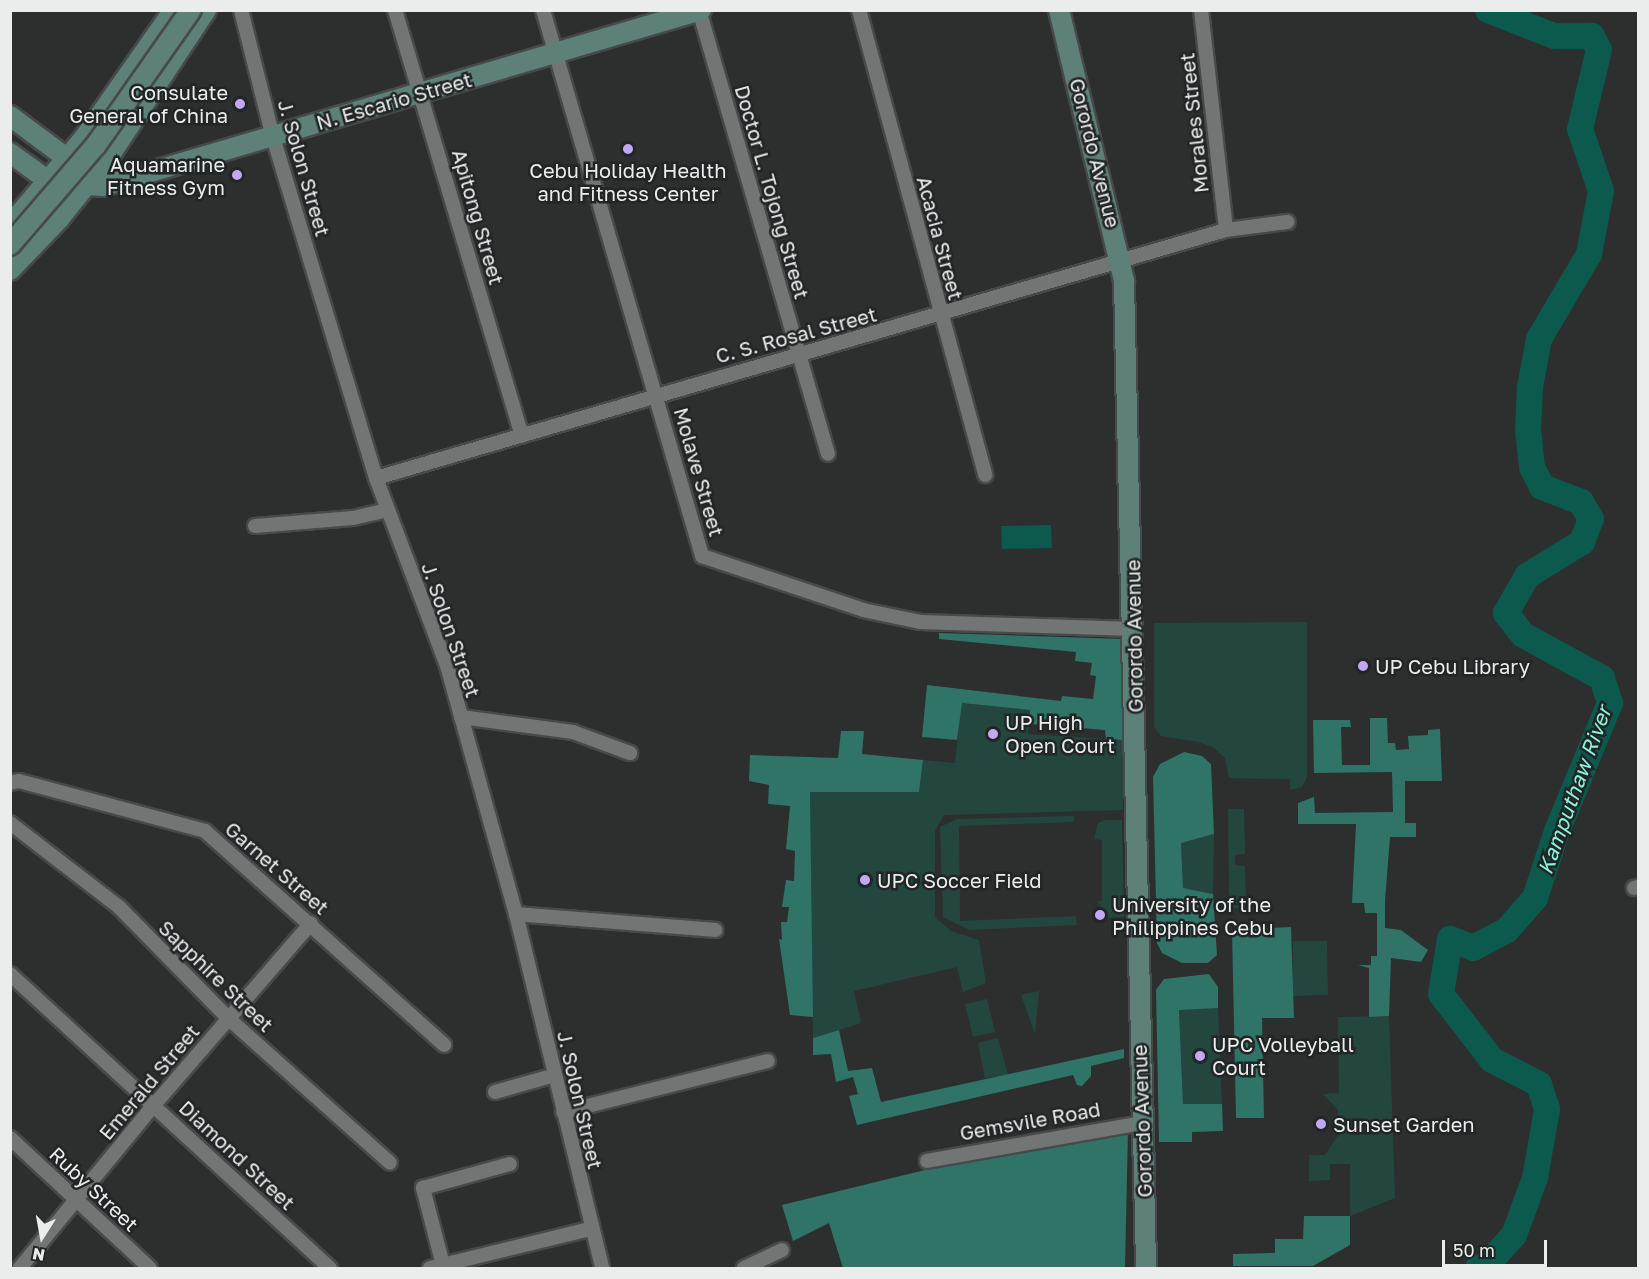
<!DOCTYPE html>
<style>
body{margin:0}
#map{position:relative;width:1649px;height:1279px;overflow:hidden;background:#2c2f2e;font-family:"Golos Text",sans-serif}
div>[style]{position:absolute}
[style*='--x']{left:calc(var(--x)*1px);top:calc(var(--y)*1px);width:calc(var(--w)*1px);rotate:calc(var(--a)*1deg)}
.green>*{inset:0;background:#23473f}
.forest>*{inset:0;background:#2f7467}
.water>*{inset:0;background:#0c594d}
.river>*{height:26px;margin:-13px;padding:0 13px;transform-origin:13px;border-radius:13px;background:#0c594d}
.roads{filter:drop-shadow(2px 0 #474a4a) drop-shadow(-2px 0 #474a4a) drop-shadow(0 2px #474a4a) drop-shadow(0 -2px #474a4a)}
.street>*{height:14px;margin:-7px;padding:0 7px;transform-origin:7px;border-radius:7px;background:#717674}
.secondary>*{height:20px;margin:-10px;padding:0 10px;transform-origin:10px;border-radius:10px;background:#5d8079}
.bridges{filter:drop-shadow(2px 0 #474a4a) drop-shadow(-2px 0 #474a4a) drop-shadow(0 2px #474a4a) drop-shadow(0 -2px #474a4a)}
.secondary-bridge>*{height:20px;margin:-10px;padding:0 10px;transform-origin:10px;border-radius:10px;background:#5d8079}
.dots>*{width:16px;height:16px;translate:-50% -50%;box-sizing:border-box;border:3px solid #222525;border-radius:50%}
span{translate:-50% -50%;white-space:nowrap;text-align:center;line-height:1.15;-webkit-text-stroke:5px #222525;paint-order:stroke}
.poi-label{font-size:20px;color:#eaedec}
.right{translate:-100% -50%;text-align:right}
.left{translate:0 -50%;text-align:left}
.street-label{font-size:20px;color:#eaedec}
.water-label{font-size:21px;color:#8bf2dc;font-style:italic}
.frame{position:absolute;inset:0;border:12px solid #eaedec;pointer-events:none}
.north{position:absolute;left:12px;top:1207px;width:60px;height:60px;-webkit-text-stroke:4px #222525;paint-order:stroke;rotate:191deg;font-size:16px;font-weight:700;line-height:24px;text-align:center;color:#eaedec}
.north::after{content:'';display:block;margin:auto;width:21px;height:27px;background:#eaedec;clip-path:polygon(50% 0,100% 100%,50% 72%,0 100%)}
.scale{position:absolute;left:1442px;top:1240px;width:105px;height:27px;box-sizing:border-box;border:3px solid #eaedec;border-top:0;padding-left:8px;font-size:18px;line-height:21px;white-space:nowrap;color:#eaedec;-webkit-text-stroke:4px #222525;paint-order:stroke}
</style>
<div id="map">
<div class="green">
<div style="clip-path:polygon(1307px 622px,1307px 777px,1302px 787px,1290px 790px,1290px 779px,1229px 778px,1225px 758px,1214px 748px,1199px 742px,1161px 736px,1154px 727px,1154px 623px)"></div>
<div style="clip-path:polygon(961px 703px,1030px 710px,1028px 734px,1123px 740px,1123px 810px,944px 815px,935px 831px,935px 917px,951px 931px,979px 940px,986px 983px,963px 992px,957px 967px,854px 991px,861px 1023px,813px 1038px,810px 792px,919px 792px,923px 760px,955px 763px)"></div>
<div style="clip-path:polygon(1228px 809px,1244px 809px,1245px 854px,1235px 855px,1235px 865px,1245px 866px,1246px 908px,1229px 908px)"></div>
<div style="clip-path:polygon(1074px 816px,1074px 822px,959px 826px,960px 921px,1076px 916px,1077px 925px,969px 930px,943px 917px,940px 827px,957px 819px)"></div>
<div style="clip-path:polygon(1105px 820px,1122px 820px,1124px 917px,1108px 918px,1097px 901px,1102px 901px,1102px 840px,1094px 839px,1098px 823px)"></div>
<div style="clip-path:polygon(1214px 834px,1213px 894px,1183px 888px,1181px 843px)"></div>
<div style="clip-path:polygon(1293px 941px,1327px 941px,1328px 995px,1293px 996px)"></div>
<div style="clip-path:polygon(1039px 991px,1035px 1033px,1035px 1034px,1021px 995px)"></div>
<div style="clip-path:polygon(987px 999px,995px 1032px,973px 1037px,965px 1004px)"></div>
<div style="clip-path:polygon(1218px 1008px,1222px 1104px,1183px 1105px,1179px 1009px)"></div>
<div style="clip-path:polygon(1389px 1016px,1395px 1198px,1350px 1216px,1350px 1164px,1330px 1164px,1330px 1180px,1309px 1181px,1309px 1155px,1325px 1155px,1339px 1134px,1338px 1110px,1323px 1094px,1339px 1093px,1338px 1017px)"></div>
<div style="clip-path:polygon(998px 1038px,1008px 1075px,985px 1078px,978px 1043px)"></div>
</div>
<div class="forest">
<div style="clip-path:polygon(939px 633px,1124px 639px,1123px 740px,1106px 739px,1105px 730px,1029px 724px,1030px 710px,962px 703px,957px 740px,922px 737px,927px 685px,1061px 701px,1062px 696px,1093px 699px,1096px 676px,1090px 675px,1092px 663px,1075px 661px,1076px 652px,939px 639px)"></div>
<div style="clip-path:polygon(1370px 718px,1387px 718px,1388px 743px,1395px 743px,1396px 750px,1409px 749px,1408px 736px,1428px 735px,1428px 730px,1440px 729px,1442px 781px,1405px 781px,1405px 823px,1416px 823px,1416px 837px,1390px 837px,1385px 901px,1385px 928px,1401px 930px,1428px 950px,1421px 962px,1391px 958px,1389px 1016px,1369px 1017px,1369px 968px,1358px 965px,1371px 965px,1371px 956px,1377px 956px,1377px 913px,1365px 913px,1364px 903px,1352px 903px,1356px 824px,1298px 824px,1298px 803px,1314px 797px,1315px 813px,1393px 812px,1392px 772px,1314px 773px,1313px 720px,1350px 720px,1351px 727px,1341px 727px,1342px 765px,1370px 765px)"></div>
<div style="clip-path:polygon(841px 731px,864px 731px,862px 754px,923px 760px,919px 792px,810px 792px,813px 1017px,790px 1015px,779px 939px,782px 940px,781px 922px,787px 922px,789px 907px,782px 907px,786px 880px,794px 881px,795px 851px,786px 849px,790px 806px,768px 804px,769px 785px,749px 781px,750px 755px,838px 758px)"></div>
<div style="clip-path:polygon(1184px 752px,1202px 756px,1211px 764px,1214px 834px,1181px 843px,1183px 888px,1213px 894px,1217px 955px,1208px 963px,1182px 963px,1162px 953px,1157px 943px,1153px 777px,1160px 764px)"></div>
<div style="clip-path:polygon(1291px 927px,1294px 1018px,1262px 1018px,1264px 1118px,1236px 1118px,1232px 930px)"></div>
<div style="clip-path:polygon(1209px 974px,1218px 987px,1218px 1008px,1179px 1010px,1183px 1104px,1222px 1104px,1223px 1131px,1192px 1132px,1192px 1142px,1159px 1142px,1156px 990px,1164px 979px)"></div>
<div style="clip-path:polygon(839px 1030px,848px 1071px,872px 1068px,881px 1102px,1124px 1049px,1124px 1058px,1091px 1066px,1091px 1076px,1082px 1086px,1077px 1085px,1073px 1075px,857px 1125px,849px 1096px,858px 1094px,853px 1077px,836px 1082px,831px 1054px,813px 1055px,813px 1038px)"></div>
<div style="clip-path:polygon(1128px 1130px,1125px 1268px,843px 1268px,829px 1223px,793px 1241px,782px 1205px,929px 1169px)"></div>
<div style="clip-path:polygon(1304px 1216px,1350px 1216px,1350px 1245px,1313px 1266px,1233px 1266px,1233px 1254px,1275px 1253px,1275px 1239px,1303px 1239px)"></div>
</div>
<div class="water">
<div style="clip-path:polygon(1051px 525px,1052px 548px,1002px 549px,1001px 526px)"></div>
</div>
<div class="river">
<div style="--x:1478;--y:1268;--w:9;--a:-18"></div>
<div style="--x:1487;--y:1265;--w:40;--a:-48"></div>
<div style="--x:1514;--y:1235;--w:61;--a:-69.8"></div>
<div style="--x:1535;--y:1178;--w:70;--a:-80.1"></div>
<div style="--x:1547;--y:1109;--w:26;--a:-108"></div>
<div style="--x:1539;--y:1084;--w:53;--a:-152.9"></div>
<div style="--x:1492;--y:1060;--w:83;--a:-127.7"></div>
<div style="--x:1441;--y:994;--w:56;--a:-80.7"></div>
<div style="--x:1450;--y:939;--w:25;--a:21"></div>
<div style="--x:1473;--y:948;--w:38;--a:-28"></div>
<div style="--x:1507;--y:930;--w:43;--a:-48.8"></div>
<div style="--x:1535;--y:898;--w:71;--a:-71.8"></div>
<div style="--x:1557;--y:831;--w:139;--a:-67.5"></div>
<div style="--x:1610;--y:703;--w:26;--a:-108"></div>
<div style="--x:1602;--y:678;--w:90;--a:-151.4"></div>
<div style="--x:1523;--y:635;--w:28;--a:-128"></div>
<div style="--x:1506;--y:613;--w:43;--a:-60.4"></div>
<div style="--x:1527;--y:576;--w:65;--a:-31.7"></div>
<div style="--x:1582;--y:542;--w:25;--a:-69"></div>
<div style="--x:1591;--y:519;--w:20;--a:-120"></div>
<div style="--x:1581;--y:502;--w:42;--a:-159"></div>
<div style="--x:1542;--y:487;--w:22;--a:-117"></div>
<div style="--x:1532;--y:467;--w:37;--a:-96"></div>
<div style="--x:1528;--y:430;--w:43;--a:-87.3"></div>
<div style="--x:1530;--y:387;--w:49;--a:-79.4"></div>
<div style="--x:1539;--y:339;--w:99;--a:-59.5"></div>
<div style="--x:1589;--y:254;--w:64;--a:-79.2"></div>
<div style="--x:1601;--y:191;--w:65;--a:-108.7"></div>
<div style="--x:1580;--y:129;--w:81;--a:-76.5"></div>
<div style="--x:1599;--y:50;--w:16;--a:-117"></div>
<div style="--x:1592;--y:36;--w:38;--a:180"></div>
<div style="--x:1554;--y:36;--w:71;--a:-158.5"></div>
</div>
<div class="roads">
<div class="street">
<div style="--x:241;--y:10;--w:131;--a:75.9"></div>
<div style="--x:273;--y:137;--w:356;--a:73.2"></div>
<div style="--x:376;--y:478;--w:204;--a:69.3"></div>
<div style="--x:448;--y:669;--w:254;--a:74.5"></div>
<div style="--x:516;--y:914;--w:364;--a:76.3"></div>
<div style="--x:395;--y:10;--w:444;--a:73.4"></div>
<div style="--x:543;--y:10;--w:569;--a:73.76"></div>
<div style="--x:702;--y:556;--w:170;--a:18.5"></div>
<div style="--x:863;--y:610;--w:58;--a:11.9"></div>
<div style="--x:920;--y:622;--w:214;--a:1.9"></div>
<div style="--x:699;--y:10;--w:462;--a:73.8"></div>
<div style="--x:859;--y:10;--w:482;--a:74.8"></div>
<div style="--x:1201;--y:10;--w:221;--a:83.5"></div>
<div style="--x:376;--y:478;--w:885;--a:-16.27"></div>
<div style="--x:1226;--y:230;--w:62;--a:-7.5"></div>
<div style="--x:255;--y:526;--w:98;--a:-4.7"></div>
<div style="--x:353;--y:518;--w:35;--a:-13"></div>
<div style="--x:461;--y:717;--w:113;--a:7.6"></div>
<div style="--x:573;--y:732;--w:61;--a:20.2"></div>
<div style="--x:10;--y:783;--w:9;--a:-13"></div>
<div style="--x:19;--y:781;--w:193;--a:15"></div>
<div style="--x:205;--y:831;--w:321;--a:41.8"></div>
<div style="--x:10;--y:823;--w:138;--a:37.6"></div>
<div style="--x:119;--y:907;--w:156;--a:45.5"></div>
<div style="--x:228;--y:1018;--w:217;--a:41.8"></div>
<div style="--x:1634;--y:888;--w:4;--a:-14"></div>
<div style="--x:516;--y:914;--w:200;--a:4.6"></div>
<div style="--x:10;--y:974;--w:435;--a:42.6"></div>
<div style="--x:495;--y:1092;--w:62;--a:-15.8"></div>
<div style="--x:563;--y:1112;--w:211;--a:-14"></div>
<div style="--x:10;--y:1138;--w:191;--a:42.9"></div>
<div style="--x:927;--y:1161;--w:218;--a:-10"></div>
<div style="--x:443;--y:1265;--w:80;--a:-104.6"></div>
<div style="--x:423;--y:1188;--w:90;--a:-15.4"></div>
<div style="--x:20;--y:1268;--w:211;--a:-50.6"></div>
<div style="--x:154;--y:1105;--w:240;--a:-49.2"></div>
<div style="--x:430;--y:1268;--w:165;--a:-13.7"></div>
<div style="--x:744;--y:1268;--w:42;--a:-25.3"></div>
</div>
<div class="secondary">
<div style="--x:1059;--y:10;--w:279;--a:76.5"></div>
<div style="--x:1124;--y:281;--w:987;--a:88.72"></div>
<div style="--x:10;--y:116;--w:72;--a:36.6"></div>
<div style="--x:68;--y:159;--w:13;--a:61"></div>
<div style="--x:10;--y:153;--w:49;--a:35.9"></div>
<div style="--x:50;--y:182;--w:53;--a:4.3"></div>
<div style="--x:103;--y:186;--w:623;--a:-16.4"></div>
<div style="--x:10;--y:225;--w:114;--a:-49.6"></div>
<div style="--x:84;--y:138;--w:156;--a:-54.9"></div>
<div style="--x:10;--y:270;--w:71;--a:-46.1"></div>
<div style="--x:59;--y:219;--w:82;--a:-51.4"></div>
<div style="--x:110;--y:155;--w:174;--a:-56.5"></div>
</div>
</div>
<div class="bridges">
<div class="secondary-bridge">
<div style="--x:10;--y:245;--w:132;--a:-49.3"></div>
<div style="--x:96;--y:145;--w:165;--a:-54.9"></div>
</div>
</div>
<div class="dots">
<div style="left:240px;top:104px;background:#c1a8f3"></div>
<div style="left:628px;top:149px;background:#c1a8f3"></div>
<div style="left:237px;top:175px;background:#c1a8f3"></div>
<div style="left:1363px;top:666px;background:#c1a8f3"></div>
<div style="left:993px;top:734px;background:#c1a8f3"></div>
<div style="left:865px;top:880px;background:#c1a8f3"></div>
<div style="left:1100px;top:915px;background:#c1a8f3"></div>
<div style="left:1200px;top:1056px;background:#c1a8f3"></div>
<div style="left:1321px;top:1124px;background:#c1a8f3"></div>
</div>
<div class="poi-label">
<span class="right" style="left:228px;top:104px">Consulate<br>General of China</span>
<span class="right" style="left:225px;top:176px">Aquamarine<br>Fitness Gym</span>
<span style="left:628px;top:182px">Cebu Holiday Health<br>and Fitness Center</span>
<span class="left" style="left:1375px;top:666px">UP Cebu Library</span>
<span class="left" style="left:1005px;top:734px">UP High<br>Open Court</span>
<span class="left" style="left:877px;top:880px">UPC Soccer Field</span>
<span class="left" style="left:1112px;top:916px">University of the<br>Philippines Cebu</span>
<span class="left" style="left:1212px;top:1056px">UPC Volleyball<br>Court</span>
<span class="left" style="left:1333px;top:1124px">Sunset Garden</span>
</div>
<div class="street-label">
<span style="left:394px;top:101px;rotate:-16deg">N. Escario Street</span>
<span style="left:1194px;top:123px;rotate:-96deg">Morales Street</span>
<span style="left:1095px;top:153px;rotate:76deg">Gorordo Avenue</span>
<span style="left:304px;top:168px;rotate:74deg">J. Solon Street</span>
<span style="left:772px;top:192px;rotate:74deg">Doctor L. Tojong Street</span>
<span style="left:478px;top:217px;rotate:74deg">Apitong Street</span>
<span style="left:940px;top:238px;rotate:75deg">Acacia Street</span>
<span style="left:796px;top:335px;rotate:-15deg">C. S. Rosal Street</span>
<span style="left:699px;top:472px;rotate:74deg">Molave Street</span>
<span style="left:451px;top:630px;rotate:71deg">J. Solon Street</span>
<span style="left:1134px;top:636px;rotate:-91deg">Gorordo Avenue</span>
<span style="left:277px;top:868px;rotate:41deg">Garnet Street</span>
<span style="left:216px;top:976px;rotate:44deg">Sapphire Street</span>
<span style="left:149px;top:1082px;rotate:-50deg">Emerald Street</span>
<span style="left:580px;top:1100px;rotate:77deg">J. Solon Street</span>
<span style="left:1030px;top:1121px;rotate:-10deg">Gemsvile Road</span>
<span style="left:1142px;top:1121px;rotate:-92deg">Gorordo Avenue</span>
<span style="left:237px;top:1155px;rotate:43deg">Diamond Street</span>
<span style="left:94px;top:1189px;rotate:43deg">Ruby Street</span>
</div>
<div class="water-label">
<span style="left:1574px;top:790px;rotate:-70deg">Kamputhaw River</span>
</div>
<div class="frame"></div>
<div class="north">N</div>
<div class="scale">50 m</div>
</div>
